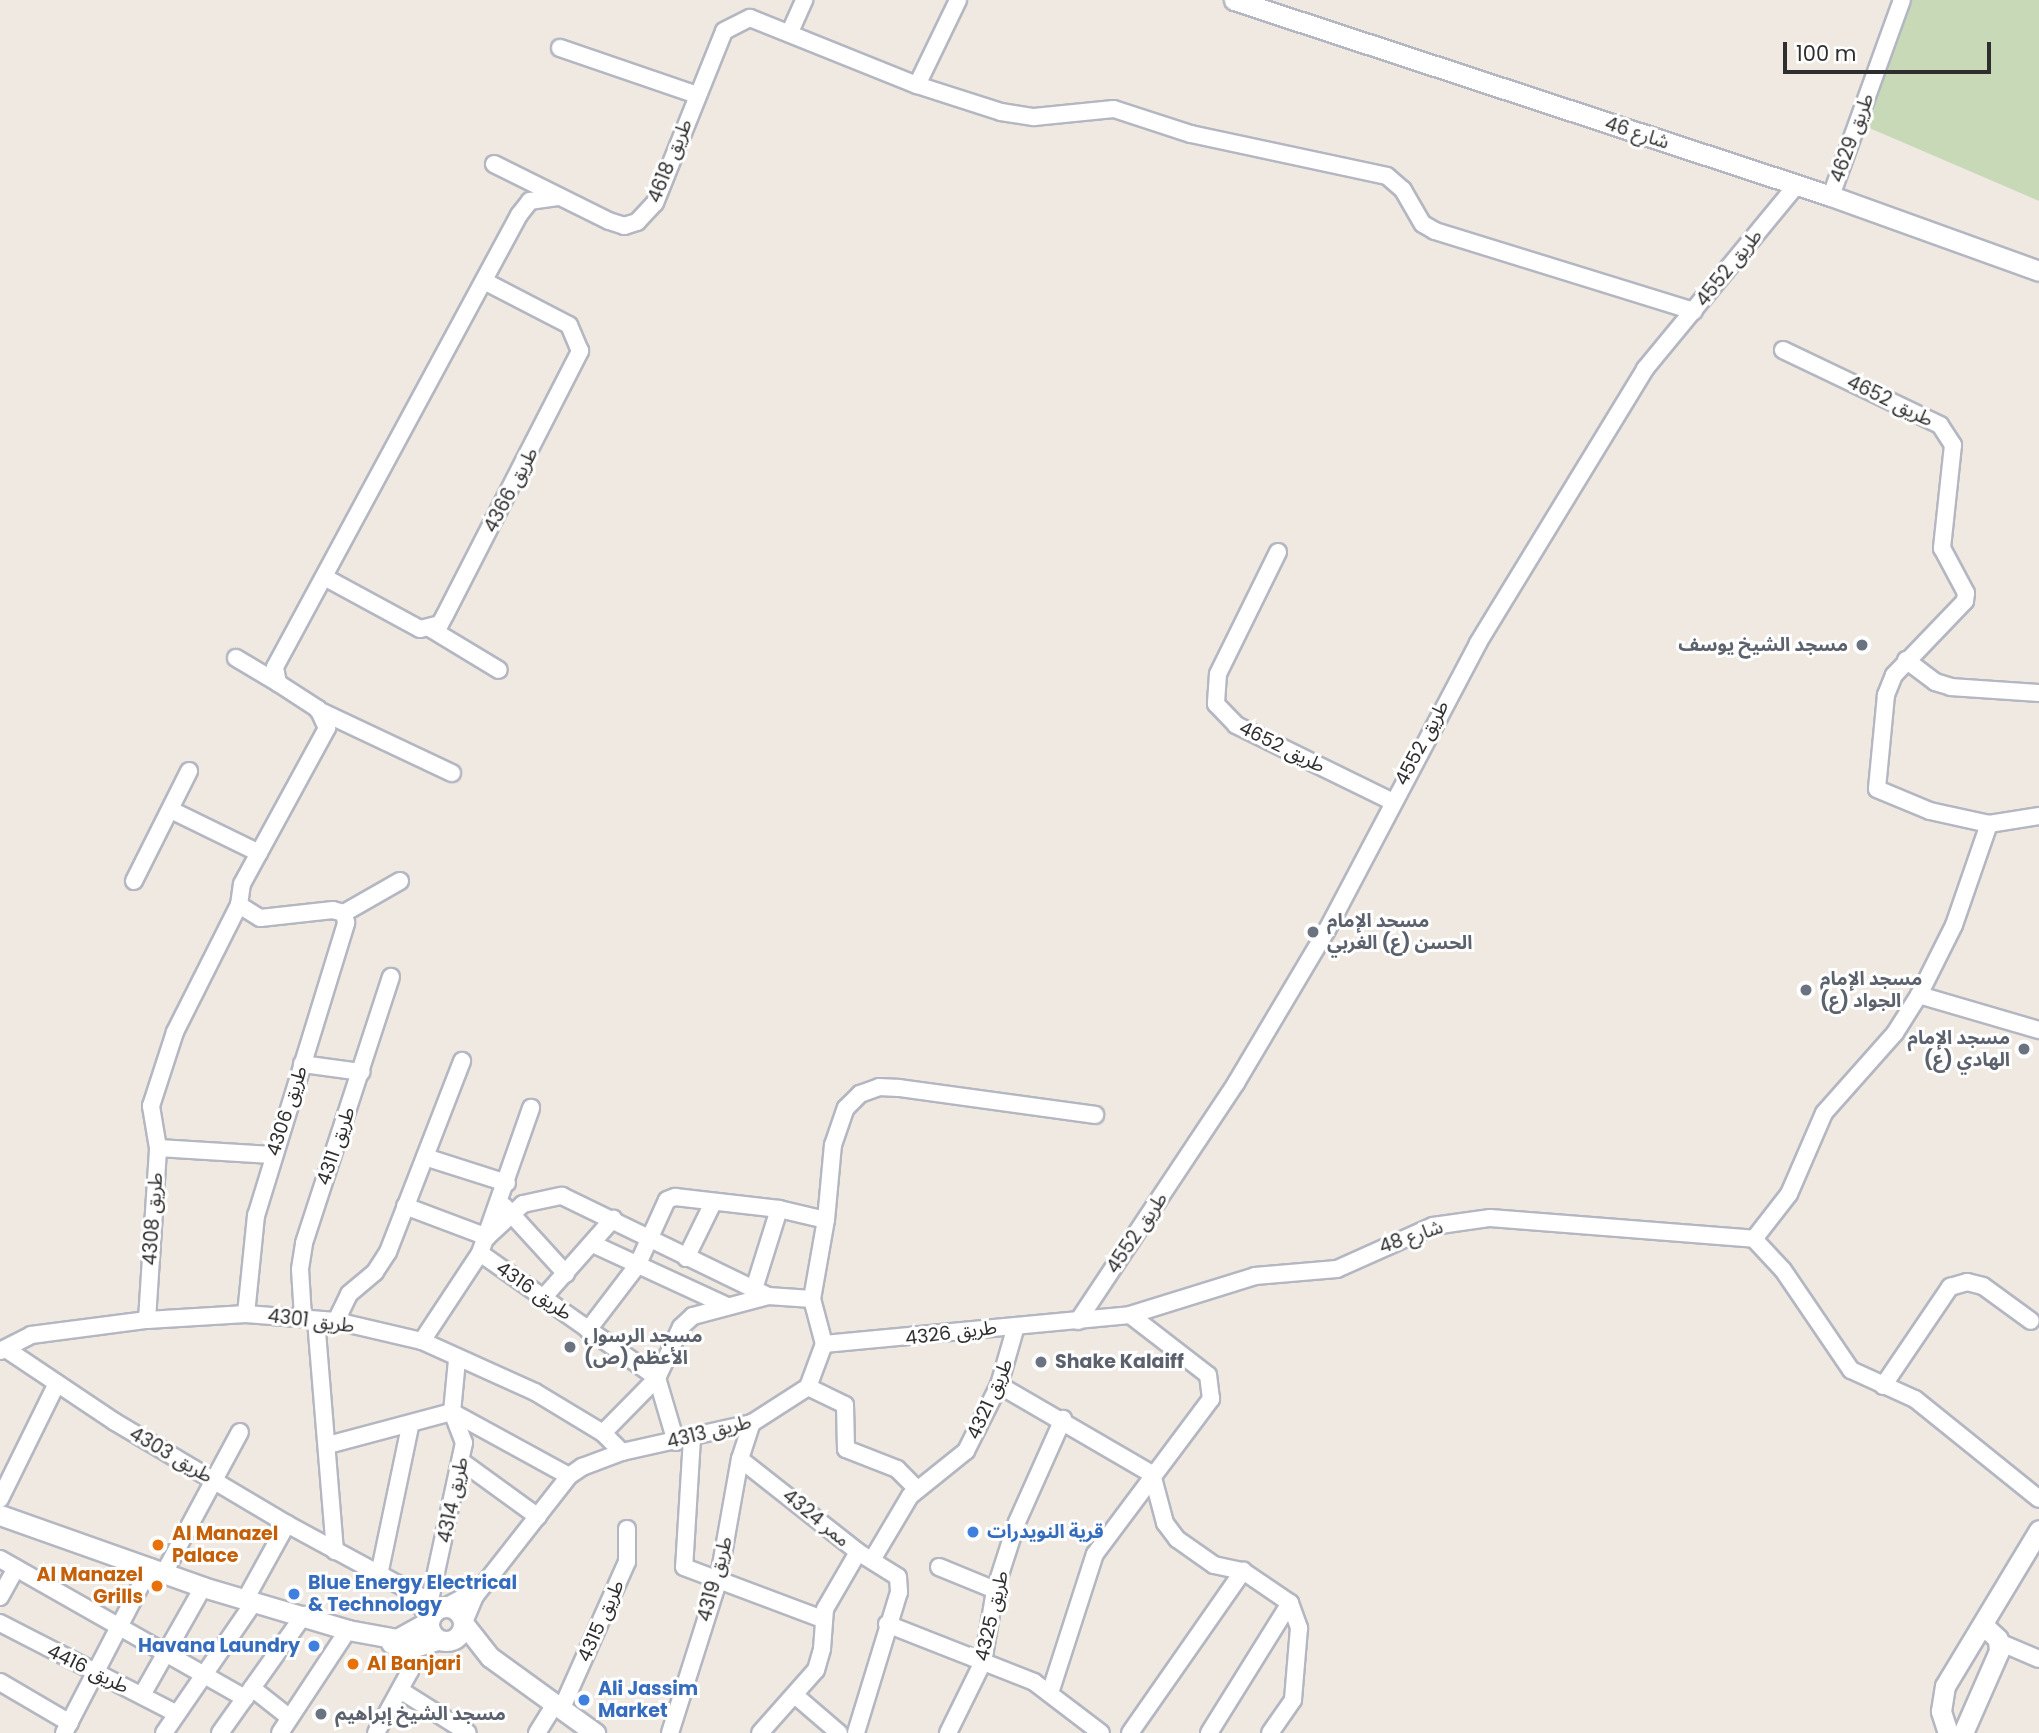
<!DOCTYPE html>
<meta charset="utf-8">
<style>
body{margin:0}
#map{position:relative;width:2039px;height:1733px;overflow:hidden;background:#efe9e1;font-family:Poppins,"Noto Sans Arabic",sans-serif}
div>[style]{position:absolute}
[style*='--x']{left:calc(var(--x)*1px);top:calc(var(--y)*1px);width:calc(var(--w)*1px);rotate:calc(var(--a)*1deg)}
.cemetery>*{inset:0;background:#c8d9b8}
.roads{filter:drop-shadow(2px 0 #b4b7c1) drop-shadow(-2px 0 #b4b7c1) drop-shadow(0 2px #b4b7c1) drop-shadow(0 -2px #b4b7c1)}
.minor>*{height:16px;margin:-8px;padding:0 8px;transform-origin:8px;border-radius:8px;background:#fff}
.tertiary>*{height:19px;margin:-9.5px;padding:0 9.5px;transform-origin:9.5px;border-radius:9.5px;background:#fff}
.tertiary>.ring{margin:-9.5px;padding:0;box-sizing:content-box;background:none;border:19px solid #fff;border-radius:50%}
.dots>*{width:19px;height:19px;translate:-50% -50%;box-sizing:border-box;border:4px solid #fff;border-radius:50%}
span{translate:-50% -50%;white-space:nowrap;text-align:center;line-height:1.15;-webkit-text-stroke:6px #fff;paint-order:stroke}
.street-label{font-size:19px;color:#2e2e2e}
.worship-label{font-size:19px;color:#5b616d;font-weight:700}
.right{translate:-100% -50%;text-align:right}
.left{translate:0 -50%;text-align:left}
.shop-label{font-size:19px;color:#366cbe;font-weight:700}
.food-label{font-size:19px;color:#c56008;font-weight:700}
.scale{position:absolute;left:1783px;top:42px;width:208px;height:32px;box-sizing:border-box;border:4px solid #2e2e2e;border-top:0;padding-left:9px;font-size:21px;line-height:24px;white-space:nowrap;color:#2e2e2e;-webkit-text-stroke:5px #fff;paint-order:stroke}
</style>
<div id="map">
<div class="cemetery">
<div style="clip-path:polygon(1911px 0,2039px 0,2039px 201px,1867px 127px)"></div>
</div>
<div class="roads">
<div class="minor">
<div style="--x:790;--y:32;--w:35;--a:-66"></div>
<div style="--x:560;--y:48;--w:145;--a:18.9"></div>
<div style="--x:917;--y:85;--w:94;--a:-64.2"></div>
<div style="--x:494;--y:164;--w:128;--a:26.4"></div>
<div style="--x:609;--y:221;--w:16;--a:18"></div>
<div style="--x:624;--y:226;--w:14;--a:-17"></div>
<div style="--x:637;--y:222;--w:26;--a:-47"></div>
<div style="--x:655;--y:203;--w:185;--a:-68.1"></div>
<div style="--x:724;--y:31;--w:29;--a:-27"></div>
<div style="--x:750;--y:18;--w:180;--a:21.9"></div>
<div style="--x:917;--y:85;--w:88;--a:17.8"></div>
<div style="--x:1001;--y:112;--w:33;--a:9"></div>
<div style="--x:1034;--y:117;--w:80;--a:-5.7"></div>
<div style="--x:1114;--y:109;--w:81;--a:18"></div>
<div style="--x:1191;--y:134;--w:200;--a:12.1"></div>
<div style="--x:1387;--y:176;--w:21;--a:41"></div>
<div style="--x:1403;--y:190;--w:39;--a:60"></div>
<div style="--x:1423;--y:224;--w:14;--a:30"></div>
<div style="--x:1435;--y:231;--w:271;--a:17.2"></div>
<div style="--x:1831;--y:196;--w:208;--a:-70.1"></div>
<div style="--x:1783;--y:350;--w:174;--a:25.5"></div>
<div style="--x:1940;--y:425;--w:24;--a:57"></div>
<div style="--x:1953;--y:445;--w:104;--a:96.1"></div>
<div style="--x:1942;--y:548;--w:51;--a:61.9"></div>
<div style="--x:1966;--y:593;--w:8;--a:97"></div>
<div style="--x:1965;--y:601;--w:103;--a:133.8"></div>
<div style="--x:1894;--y:675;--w:22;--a:112"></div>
<div style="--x:1886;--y:695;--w:94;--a:95.5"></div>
<div style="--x:1877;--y:789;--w:57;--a:22.5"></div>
<div style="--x:1930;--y:811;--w:60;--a:12.4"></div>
<div style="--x:1989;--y:824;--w:51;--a:-9.1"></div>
<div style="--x:1278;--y:552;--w:136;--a:116.2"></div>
<div style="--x:1218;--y:674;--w:30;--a:94"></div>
<div style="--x:1216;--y:704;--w:29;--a:46"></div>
<div style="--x:1236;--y:725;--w:173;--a:26.1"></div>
<div style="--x:326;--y:578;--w:107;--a:28.5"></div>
<div style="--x:420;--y:629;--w:21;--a:-14"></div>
<div style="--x:440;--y:624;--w:10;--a:-61"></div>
<div style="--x:445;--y:615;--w:297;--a:-62.9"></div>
<div style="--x:580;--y:351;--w:28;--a:-113"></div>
<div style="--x:569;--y:325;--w:96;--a:-152.6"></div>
<div style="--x:431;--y:629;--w:79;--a:31.1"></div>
<div style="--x:236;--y:658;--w:49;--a:30.8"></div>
<div style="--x:1906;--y:660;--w:36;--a:37"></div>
<div style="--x:1935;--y:682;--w:17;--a:17"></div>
<div style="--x:1951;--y:687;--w:88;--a:3.9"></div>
<div style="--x:318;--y:710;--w:148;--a:25.2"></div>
<div style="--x:171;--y:810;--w:98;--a:26"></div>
<div style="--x:134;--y:881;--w:123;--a:-63.4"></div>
<div style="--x:400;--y:881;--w:64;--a:150.3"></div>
<div style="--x:344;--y:913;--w:11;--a:-165"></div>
<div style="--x:333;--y:910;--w:73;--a:173.7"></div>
<div style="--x:260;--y:918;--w:25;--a:-148"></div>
<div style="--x:239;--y:905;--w:21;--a:-82"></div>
<div style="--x:242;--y:884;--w:178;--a:-61.4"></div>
<div style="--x:327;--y:728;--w:21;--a:-115"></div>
<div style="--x:318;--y:709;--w:48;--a:-147"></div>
<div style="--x:278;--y:683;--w:16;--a:-101"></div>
<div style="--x:275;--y:667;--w:514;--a:-61.64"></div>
<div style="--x:519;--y:215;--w:18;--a:-52"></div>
<div style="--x:530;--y:201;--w:27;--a:-8"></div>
<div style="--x:1919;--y:995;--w:125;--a:16.3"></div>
<div style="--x:302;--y:1064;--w:60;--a:7.7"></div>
<div style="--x:158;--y:1148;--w:114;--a:3.5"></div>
<div style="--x:425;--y:1157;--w:86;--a:17.6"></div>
<div style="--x:405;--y:1206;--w:88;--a:20.7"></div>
<div style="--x:487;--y:1237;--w:49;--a:-42.5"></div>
<div style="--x:523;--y:1204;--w:40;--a:-12"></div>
<div style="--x:562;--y:1196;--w:229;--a:25.9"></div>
<div style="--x:504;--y:1206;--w:92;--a:47.6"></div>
<div style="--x:1754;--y:1239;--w:57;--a:-52.1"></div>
<div style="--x:1789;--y:1194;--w:88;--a:-66.6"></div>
<div style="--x:1824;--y:1113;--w:107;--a:-48.4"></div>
<div style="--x:1895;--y:1033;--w:45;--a:-57.7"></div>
<div style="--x:1919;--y:995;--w:78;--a:-63.4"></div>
<div style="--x:1954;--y:925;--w:107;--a:-70.9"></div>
<div style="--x:1754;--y:1239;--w:42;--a:46.9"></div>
<div style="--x:1783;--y:1270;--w:121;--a:55.8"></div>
<div style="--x:1851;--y:1370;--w:70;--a:24.4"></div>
<div style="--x:1915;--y:1399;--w:159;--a:38.9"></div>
<div style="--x:595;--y:1245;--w:145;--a:24.8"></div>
<div style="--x:480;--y:1253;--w:217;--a:35.2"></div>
<div style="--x:657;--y:1378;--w:77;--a:134.5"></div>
<div style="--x:686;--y:1258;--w:61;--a:-63.9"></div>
<div style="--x:754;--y:1289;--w:84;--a:-72.6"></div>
<div style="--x:543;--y:1298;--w:106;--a:-48.5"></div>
<div style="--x:246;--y:1314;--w:99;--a:-84.2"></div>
<div style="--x:256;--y:1216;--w:307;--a:-72.9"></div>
<div style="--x:346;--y:923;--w:10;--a:-101"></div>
<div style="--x:303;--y:1317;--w:48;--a:-93.6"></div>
<div style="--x:300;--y:1269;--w:26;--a:-81"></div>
<div style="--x:304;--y:1243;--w:280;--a:-71.9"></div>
<div style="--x:147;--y:1320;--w:172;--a:-86.3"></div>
<div style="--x:158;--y:1148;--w:43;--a:-99.5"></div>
<div style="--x:151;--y:1106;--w:78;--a:-72"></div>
<div style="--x:175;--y:1032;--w:142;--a:-63.3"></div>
<div style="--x:316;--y:1320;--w:232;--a:85.3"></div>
<div style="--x:336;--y:1321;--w:30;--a:-64"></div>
<div style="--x:349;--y:1294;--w:34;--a:-40"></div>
<div style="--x:375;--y:1272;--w:24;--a:-57"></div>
<div style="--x:388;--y:1252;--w:205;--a:-68.8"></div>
<div style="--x:1078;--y:1321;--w:286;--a:-56.4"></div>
<div style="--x:1236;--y:1083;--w:178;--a:-59.3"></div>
<div style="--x:1327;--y:930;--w:324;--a:-62.2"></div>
<div style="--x:1478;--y:643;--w:321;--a:-58.6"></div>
<div style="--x:1645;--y:369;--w:237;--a:-50.5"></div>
<div style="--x:588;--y:1330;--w:81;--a:-52.6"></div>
<div style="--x:637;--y:1266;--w:72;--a:-65.6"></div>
<div style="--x:667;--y:1200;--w:9;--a:-21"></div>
<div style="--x:675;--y:1197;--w:105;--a:6.6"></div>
<div style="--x:779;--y:1209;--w:48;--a:13.2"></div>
<div style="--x:422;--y:1341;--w:105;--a:-56.6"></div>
<div style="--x:480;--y:1253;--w:154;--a:-70.6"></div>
<div style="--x:824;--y:1344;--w:307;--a:-5.4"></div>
<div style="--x:1130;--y:1315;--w:131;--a:-17.3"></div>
<div style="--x:1255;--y:1276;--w:82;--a:-4.9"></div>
<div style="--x:1337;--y:1269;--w:105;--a:-24.1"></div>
<div style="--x:1433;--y:1226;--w:58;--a:-8"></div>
<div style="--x:1490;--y:1218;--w:265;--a:4.5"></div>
<div style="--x:6;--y:1349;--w:131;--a:33.8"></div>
<div style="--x:115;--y:1422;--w:200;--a:30.7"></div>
<div style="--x:287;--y:1524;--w:174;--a:28.5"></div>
<div style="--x:0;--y:1351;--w:35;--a:-27"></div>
<div style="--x:31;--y:1335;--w:117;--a:-7.4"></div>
<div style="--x:147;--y:1320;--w:99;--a:-3.5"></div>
<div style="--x:246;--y:1314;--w:90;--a:4.4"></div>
<div style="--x:336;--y:1321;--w:88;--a:13.1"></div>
<div style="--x:422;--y:1341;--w:124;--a:24.3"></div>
<div style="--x:535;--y:1392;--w:79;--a:31.1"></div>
<div style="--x:603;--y:1433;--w:27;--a:45"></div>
<div style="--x:999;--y:1385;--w:177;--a:30.2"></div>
<div style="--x:1883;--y:1386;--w:120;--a:-55.9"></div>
<div style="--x:1950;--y:1287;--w:18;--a:-16"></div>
<div style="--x:1967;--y:1282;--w:16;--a:14"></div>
<div style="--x:1983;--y:1286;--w:59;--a:36.1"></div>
<div style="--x:808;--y:1387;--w:41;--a:25.9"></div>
<div style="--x:845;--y:1405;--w:44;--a:88.7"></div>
<div style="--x:846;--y:1449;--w:55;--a:21.4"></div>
<div style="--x:897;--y:1469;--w:28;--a:45"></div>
<div style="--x:692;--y:1438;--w:129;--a:93.5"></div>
<div style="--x:684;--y:1567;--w:147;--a:20.6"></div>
<div style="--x:676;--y:1442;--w:67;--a:-106.5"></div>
<div style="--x:657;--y:1378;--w:56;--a:-64.8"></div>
<div style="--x:681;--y:1327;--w:16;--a:-43"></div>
<div style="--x:693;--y:1316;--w:78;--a:-14.9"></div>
<div style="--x:768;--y:1296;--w:44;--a:3.9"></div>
<div style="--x:328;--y:1445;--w:128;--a:-14.9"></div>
<div style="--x:452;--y:1412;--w:133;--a:28.7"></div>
<div style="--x:740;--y:1459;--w:150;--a:38.2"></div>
<div style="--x:858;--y:1552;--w:47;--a:32"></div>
<div style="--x:898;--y:1577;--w:15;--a:86"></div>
<div style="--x:899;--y:1592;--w:147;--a:107"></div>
<div style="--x:461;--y:1461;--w:95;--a:36"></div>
<div style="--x:1152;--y:1474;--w:51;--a:75.1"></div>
<div style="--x:1165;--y:1523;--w:20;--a:53"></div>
<div style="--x:1177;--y:1539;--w:45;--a:35.1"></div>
<div style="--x:1214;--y:1565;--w:30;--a:12"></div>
<div style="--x:1243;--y:1571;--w:57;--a:34.2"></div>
<div style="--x:1290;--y:1603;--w:27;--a:70"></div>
<div style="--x:1299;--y:1628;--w:72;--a:94.8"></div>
<div style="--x:1293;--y:1700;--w:40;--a:124.9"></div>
<div style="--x:0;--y:1499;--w:129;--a:-63.8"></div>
<div style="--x:0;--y:1559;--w:282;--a:29.6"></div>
<div style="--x:872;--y:1560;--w:74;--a:-59.3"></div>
<div style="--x:910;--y:1496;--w:72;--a:-38.8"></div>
<div style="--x:966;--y:1451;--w:74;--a:-63.4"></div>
<div style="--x:999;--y:1385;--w:61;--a:-73.9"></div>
<div style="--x:939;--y:1567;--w:61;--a:22.3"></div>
<div style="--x:164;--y:1573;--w:160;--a:-61.7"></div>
<div style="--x:379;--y:1575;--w:152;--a:-78.2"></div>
<div style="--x:409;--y:1593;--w:32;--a:49"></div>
<div style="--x:0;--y:1597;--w:33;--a:-61"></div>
<div style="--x:245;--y:1600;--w:87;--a:-61.1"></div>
<div style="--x:430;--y:1600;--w:161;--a:-77.8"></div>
<div style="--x:464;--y:1443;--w:33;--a:-111"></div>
<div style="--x:452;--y:1412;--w:52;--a:-84.5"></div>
<div style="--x:447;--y:1606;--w:36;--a:-28"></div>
<div style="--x:464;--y:1622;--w:28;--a:-67"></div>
<div style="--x:475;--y:1596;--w:152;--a:-51.9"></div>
<div style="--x:569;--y:1476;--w:16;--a:-35"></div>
<div style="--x:582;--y:1467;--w:43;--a:-20.6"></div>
<div style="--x:622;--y:1452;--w:133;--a:-12.6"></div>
<div style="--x:752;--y:1423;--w:67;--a:-32.7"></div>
<div style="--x:808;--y:1387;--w:46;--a:-69.6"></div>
<div style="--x:824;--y:1344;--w:47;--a:-104.9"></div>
<div style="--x:812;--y:1299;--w:80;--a:-80"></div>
<div style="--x:826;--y:1220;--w:75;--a:-84.7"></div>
<div style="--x:833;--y:1145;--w:39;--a:-71"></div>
<div style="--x:846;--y:1108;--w:20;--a:-45"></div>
<div style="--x:860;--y:1094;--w:20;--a:-20"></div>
<div style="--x:879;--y:1087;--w:20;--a:3"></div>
<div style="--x:899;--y:1088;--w:198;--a:7.8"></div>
<div style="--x:0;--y:1623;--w:199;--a:27.2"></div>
<div style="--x:887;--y:1624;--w:158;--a:21.5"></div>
<div style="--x:1034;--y:1682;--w:84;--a:37.3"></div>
<div style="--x:1999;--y:1642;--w:43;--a:23"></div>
<div style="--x:0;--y:1682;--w:81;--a:30.4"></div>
<div style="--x:252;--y:1688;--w:48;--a:38.3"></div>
<div style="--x:400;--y:1690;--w:80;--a:32.3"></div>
<div style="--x:1050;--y:1693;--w:146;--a:-72.1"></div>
<div style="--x:1095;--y:1554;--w:194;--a:-53.2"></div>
<div style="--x:1211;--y:1399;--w:24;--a:-97"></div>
<div style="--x:1208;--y:1375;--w:98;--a:-142.4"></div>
<div style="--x:142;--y:1695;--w:124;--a:-60.5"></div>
<div style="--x:797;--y:1697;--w:55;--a:40.6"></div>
<div style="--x:561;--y:1710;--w:162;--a:-66"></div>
<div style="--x:627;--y:1562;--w:33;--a:-90"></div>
<div style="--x:64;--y:1733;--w:187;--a:-62.6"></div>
<div style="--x:164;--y:1733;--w:159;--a:-55.5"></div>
<div style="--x:220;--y:1733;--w:145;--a:-54.6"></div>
<div style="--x:280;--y:1733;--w:123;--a:-56.6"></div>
<div style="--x:376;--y:1733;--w:71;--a:-61.3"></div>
<div style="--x:410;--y:1671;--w:22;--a:-95"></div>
<div style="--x:537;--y:1733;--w:32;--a:-58"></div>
<div style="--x:670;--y:1733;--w:158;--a:-72.4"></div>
<div style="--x:718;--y:1582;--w:125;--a:-79.9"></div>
<div style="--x:740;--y:1459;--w:38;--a:-72"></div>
<div style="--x:760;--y:1733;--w:84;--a:-48.4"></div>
<div style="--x:816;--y:1670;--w:22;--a:-74"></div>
<div style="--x:822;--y:1649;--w:40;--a:-85.7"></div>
<div style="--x:825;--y:1609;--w:66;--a:-59.9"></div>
<div style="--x:948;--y:1733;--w:79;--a:-63.8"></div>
<div style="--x:983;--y:1662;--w:73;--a:-80.5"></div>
<div style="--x:995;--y:1590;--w:71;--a:-72.1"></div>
<div style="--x:1017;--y:1522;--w:113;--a:-65.9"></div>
<div style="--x:1130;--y:1733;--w:198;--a:-55.1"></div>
<div style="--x:1209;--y:1733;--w:153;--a:-58.1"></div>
</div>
<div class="tertiary">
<div style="--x:1234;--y:0;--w:628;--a:18.18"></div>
<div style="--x:1831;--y:196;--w:221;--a:19.8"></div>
<div style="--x:0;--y:1515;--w:215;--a:19.5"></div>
<div style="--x:203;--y:1587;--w:151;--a:16.5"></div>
<div style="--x:348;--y:1630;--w:50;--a:10.4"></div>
<div style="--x:397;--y:1639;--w:37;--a:-29"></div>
<div class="ring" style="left:429px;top:1607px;width:15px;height:15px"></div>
<div style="--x:464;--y:1624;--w:42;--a:51.8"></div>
<div style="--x:490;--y:1657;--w:130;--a:35.9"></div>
<div style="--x:391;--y:1643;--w:18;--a:19"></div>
<div style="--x:408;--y:1649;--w:31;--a:-17"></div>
<div style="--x:1948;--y:1733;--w:23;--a:-108"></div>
<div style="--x:1941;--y:1711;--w:25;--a:-81"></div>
<div style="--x:1945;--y:1686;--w:182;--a:-58.9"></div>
<div style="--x:1963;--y:1733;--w:90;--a:-66.3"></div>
<div style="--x:1999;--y:1651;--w:12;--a:-95"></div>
<div style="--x:1998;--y:1639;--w:19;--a:-137"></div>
</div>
</div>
<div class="dots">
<div style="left:1862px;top:645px;background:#6b7280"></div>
<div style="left:1313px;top:932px;background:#6b7280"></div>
<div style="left:1806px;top:990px;background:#6b7280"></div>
<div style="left:2024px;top:1049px;background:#6b7280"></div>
<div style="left:570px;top:1347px;background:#6b7280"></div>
<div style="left:1041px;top:1362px;background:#6b7280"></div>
<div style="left:973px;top:1532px;background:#3f7fe0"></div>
<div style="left:158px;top:1545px;background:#e8710a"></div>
<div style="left:157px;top:1586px;background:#e8710a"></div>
<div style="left:294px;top:1594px;background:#3f7fe0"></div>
<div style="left:314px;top:1646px;background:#3f7fe0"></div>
<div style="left:353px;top:1664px;background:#e8710a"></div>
<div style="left:584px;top:1700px;background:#3f7fe0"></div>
<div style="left:321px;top:1714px;background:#6b7280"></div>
</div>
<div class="street-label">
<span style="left:1637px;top:133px;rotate:18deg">شارع 46</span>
<span style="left:1852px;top:138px;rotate:-70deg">طريق 4629</span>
<span style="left:670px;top:161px;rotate:-68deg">طريق 4618</span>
<span style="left:1729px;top:268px;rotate:-51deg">طريق 4552</span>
<span style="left:1890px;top:401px;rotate:26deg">طريق 4652</span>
<span style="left:511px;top:490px;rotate:-62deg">طريق 4366</span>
<span style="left:1422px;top:743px;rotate:-62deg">طريق 4552</span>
<span style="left:1282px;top:747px;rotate:26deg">طريق 4652</span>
<span style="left:287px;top:1111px;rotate:-72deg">طريق 4306</span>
<span style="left:336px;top:1146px;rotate:-71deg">طريق 4311</span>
<span style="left:153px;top:1219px;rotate:-86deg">طريق 4308</span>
<span style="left:1137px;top:1233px;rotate:-56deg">طريق 4552</span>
<span style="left:1411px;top:1237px;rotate:-19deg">شارع 48</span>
<span style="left:534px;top:1291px;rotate:35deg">طريق 4316</span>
<span style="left:311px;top:1321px;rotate:7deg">طريق 4301</span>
<span style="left:951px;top:1333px;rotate:-7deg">طريق 4326</span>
<span style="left:990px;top:1399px;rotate:-66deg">طريق 4321</span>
<span style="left:709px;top:1432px;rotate:-14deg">طريق 4313</span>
<span style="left:171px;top:1455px;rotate:30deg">طريق 4303</span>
<span style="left:453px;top:1500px;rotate:-78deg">طريق 4314</span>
<span style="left:816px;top:1518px;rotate:39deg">ممر 4324</span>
<span style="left:715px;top:1579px;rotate:-75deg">طريق 4319</span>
<span style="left:992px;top:1616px;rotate:-77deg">طريق 4325</span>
<span style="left:601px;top:1621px;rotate:-66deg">طريق 4315</span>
<span style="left:88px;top:1669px;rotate:26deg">طريق 4416</span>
</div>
<div class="worship-label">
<span class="right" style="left:1848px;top:645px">مسجد الشيخ يوسف</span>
<span class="left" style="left:1327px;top:932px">مسجد الإمام<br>الحسن (ع) الغربي</span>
<span class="left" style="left:1820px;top:990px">مسجد الإمام<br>الجواد (ع)</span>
<span class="right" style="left:2010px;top:1049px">مسجد الإمام<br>الهادي (ع)</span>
<span class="left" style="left:584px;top:1347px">مسجد الرسول<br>الأعظم (ص)</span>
<span class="left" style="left:1055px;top:1362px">Shake Kalaiff</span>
<span class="left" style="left:335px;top:1714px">مسجد الشيخ إبراهيم</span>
</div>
<div class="shop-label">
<span class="left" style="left:987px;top:1532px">قرية النويدرات</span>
<span class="left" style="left:308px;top:1594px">Blue Energy Electrical<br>&amp; Technology</span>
<span class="right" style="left:300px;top:1646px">Havana Laundry</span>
<span class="left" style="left:598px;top:1700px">Ali Jassim<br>Market</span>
</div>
<div class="food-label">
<span class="left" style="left:172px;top:1545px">Al Manazel<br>Palace</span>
<span class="right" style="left:143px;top:1586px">Al Manazel<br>Grills</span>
<span class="left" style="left:367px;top:1664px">Al Banjari</span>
</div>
<div class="scale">100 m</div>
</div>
